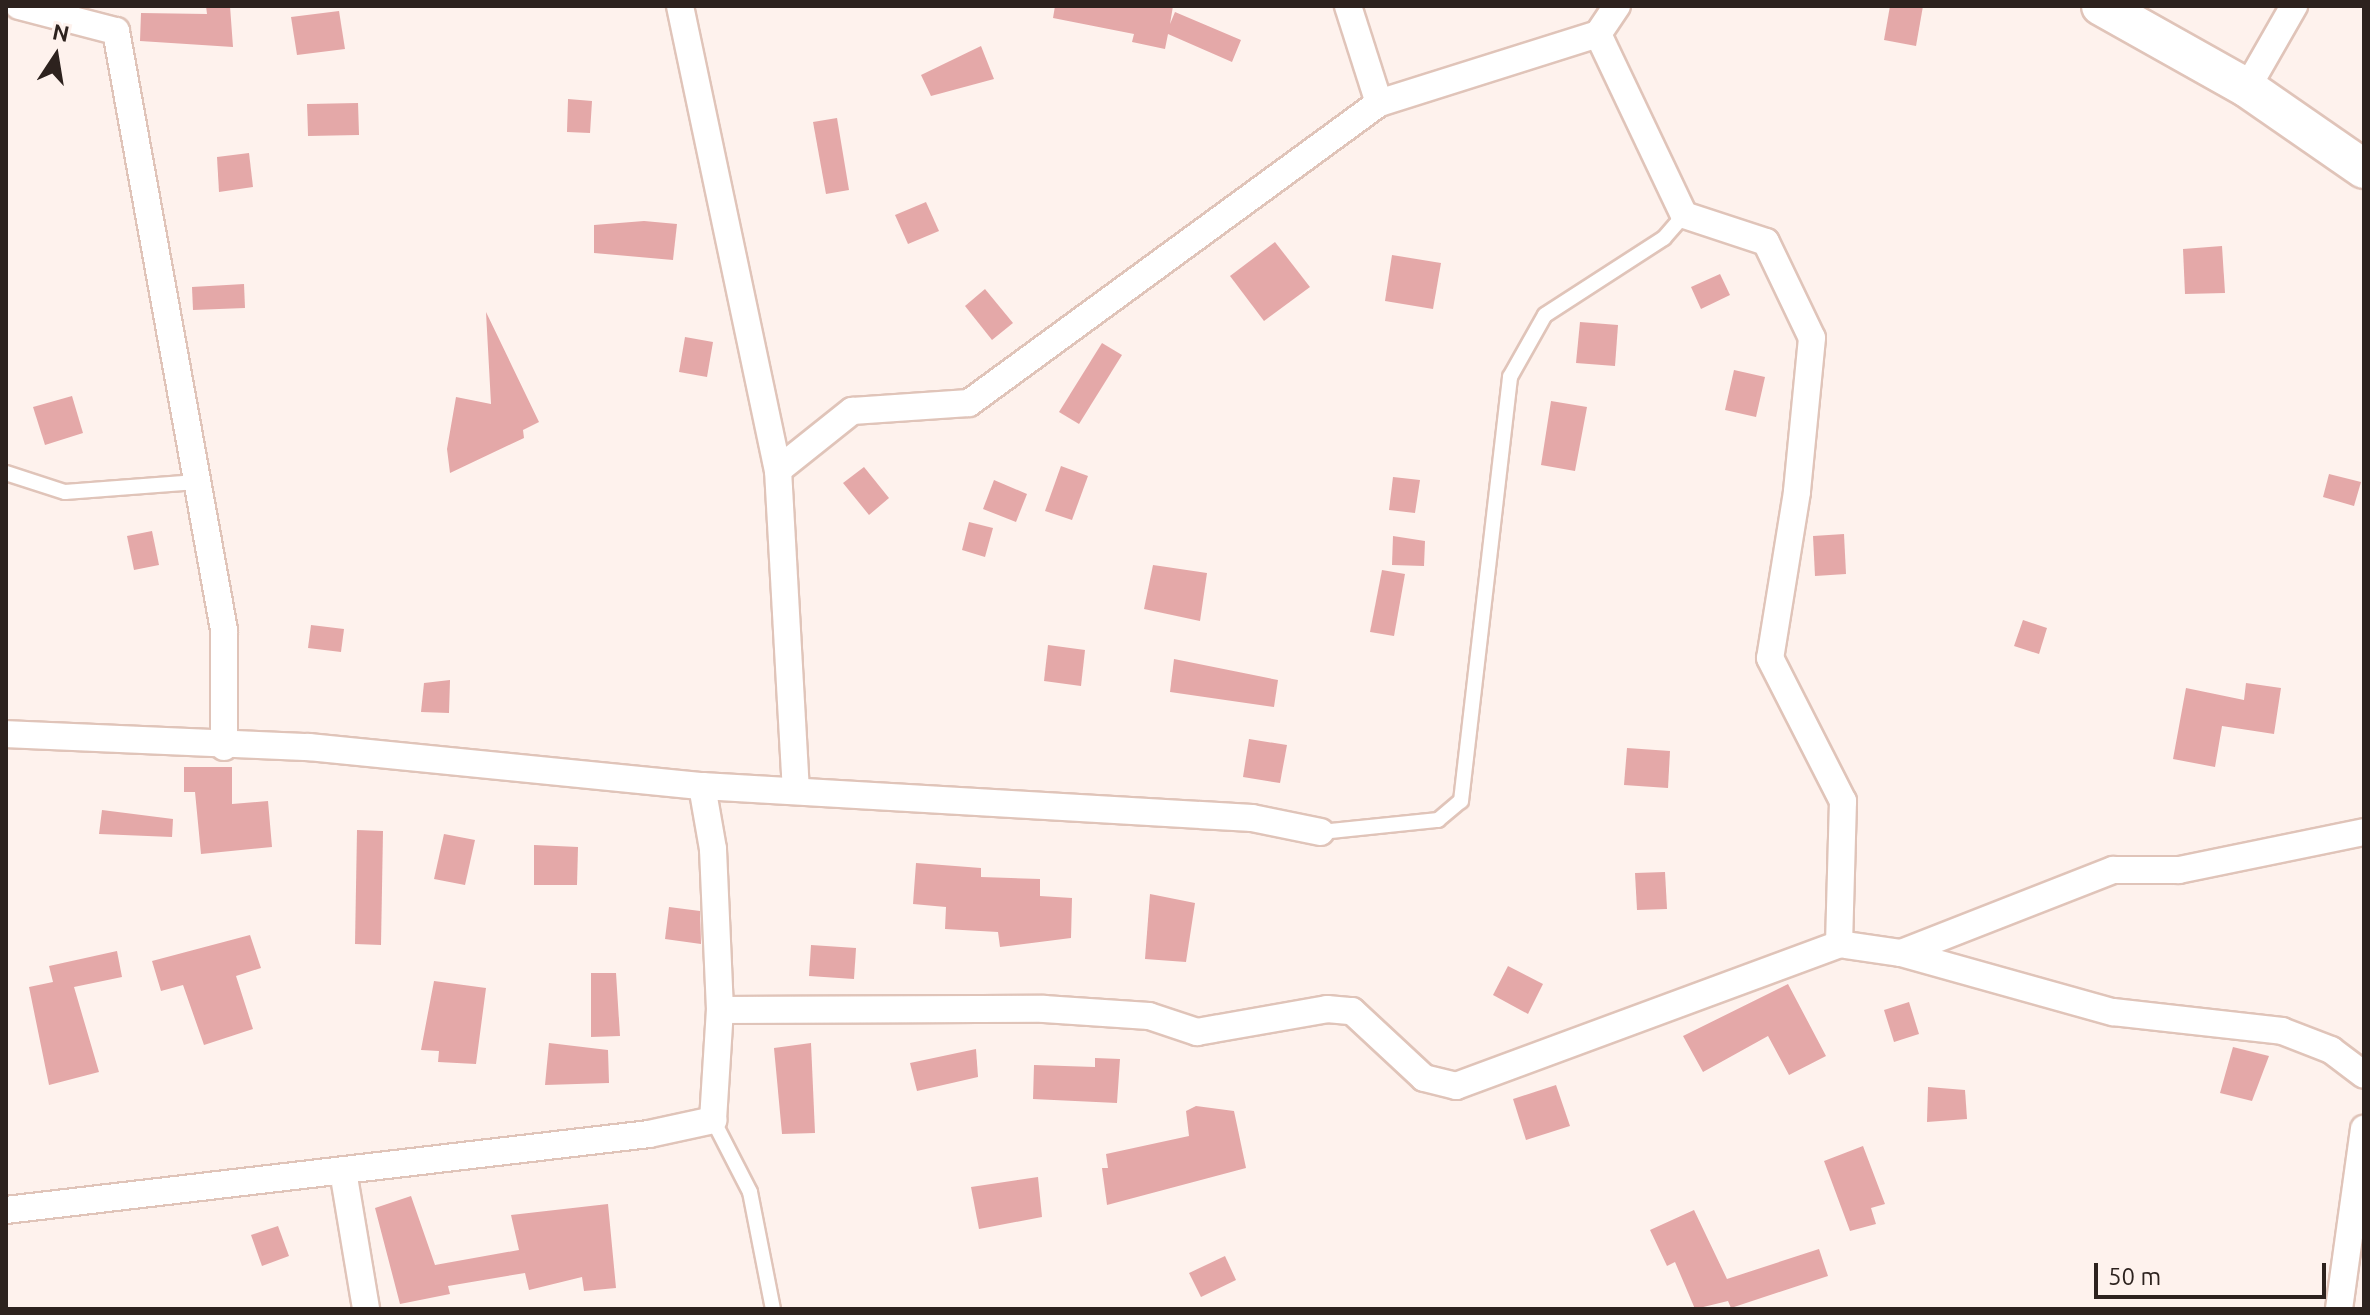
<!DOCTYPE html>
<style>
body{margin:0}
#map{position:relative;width:2370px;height:1315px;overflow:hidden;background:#fef2ed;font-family:Ubuntu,sans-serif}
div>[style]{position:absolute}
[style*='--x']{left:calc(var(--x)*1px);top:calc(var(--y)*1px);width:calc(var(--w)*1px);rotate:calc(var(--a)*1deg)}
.building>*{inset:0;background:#e4a8a8}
.roads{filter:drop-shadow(2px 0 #e0c4b9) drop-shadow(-2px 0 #e0c4b9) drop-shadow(0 2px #e0c4b9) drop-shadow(0 -2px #e0c4b9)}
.lane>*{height:14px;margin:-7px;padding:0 7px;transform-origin:7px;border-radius:7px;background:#fff}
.street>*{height:26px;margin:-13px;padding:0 13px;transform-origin:13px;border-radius:13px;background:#fff}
.secondary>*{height:38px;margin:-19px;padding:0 19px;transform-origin:19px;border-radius:19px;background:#fff}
span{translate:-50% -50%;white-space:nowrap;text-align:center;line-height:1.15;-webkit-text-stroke:7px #fef2ed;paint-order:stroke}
.frame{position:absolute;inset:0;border:8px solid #2d221e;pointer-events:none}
.north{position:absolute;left:16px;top:16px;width:80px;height:80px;-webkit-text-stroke:6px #fef2ed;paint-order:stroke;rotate:12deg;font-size:22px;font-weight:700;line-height:32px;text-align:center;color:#2d221e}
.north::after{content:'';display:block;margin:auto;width:28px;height:36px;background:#2d221e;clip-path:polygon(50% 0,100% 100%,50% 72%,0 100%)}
.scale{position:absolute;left:2094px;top:1263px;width:232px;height:36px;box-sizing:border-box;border:4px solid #2d221e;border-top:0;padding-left:10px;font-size:24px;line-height:28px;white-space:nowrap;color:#2d221e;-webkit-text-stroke:6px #fef2ed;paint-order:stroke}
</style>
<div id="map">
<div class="building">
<div style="clip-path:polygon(206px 6px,230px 6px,233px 47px,140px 41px,141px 13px,207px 14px)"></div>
<div style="clip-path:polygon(1055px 6px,1173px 6px,1170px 24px,1175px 12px,1241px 40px,1232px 62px,1168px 34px,1165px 49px,1132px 42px,1134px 34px,1053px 18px)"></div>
<div style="clip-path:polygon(1890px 6px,1923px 6px,1916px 46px,1884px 40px)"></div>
<div style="clip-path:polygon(339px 11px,345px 49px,297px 55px,291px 17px)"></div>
<div style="clip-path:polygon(981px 46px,994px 79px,931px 96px,921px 75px)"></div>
<div style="clip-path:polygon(568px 99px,592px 101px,590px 133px,567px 132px)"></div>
<div style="clip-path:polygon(358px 103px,359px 135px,308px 136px,307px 104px)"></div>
<div style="clip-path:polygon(837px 118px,849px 190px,826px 194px,813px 122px)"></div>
<div style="clip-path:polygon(249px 153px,253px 187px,219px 192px,217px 157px)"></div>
<div style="clip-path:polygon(926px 202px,939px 231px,908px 244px,895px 215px)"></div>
<div style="clip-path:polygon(644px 221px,677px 224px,673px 260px,594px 253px,594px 225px)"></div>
<div style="clip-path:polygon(1275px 242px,1310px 287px,1264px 321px,1230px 276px)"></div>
<div style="clip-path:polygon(2222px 246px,2225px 293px,2185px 294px,2183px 249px)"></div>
<div style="clip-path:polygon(1392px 255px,1441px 263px,1433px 309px,1385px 301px)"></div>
<div style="clip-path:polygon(1720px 274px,1730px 295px,1701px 309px,1691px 287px)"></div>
<div style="clip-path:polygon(244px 284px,245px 308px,193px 310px,192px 287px)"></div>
<div style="clip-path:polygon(985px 289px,1013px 323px,992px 340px,965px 306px)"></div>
<div style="clip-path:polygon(486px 312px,539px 422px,523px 430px,524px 438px,450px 473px,447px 449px,456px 397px,491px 404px)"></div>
<div style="clip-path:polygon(1580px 322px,1618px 325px,1615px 366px,1576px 363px)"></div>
<div style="clip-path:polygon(685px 337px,713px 342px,707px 377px,679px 372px)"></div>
<div style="clip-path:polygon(1102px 343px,1122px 355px,1079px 424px,1059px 412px)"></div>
<div style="clip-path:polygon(1734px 370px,1765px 377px,1756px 417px,1725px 410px)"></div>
<div style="clip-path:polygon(72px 396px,83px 433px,45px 445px,33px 407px)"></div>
<div style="clip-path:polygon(1551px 401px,1587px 407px,1575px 471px,1541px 465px)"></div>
<div style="clip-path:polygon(1061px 466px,1088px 476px,1072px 520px,1045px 511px)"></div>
<div style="clip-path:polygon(864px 467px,889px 498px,869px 515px,843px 483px)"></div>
<div style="clip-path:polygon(2329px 474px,2361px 482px,2354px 506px,2323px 497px)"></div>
<div style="clip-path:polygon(1393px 477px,1420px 480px,1415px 513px,1389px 510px)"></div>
<div style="clip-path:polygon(994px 480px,1027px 494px,1016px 522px,983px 509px)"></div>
<div style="clip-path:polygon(969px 522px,993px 528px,985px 557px,962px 550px)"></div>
<div style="clip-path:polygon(152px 531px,159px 565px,134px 570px,127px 536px)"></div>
<div style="clip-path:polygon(1844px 534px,1846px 574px,1815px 576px,1813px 536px)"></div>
<div style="clip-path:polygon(1393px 536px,1425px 541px,1424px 566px,1392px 565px)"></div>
<div style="clip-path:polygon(1153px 565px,1207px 573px,1200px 621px,1144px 609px)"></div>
<div style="clip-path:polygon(1382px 570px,1405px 574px,1394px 636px,1370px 632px)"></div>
<div style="clip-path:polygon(2023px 620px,2047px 628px,2039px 654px,2014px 646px)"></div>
<div style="clip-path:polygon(311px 625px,344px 629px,341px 652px,308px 648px)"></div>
<div style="clip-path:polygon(1048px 645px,1085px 650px,1081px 686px,1044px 681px)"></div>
<div style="clip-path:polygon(1174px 659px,1278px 680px,1274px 707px,1170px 692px)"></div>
<div style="clip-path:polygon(450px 680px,449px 713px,421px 712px,424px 683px)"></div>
<div style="clip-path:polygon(2246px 683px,2281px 688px,2274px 734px,2222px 726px,2215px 767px,2173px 759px,2186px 688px,2244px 700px)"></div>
<div style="clip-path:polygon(1249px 739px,1287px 745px,1280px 783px,1243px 777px)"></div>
<div style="clip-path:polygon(1627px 748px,1670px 751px,1668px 788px,1624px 785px)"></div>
<div style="clip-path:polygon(184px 767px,232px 767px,232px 804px,268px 801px,272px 847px,201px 854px,195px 792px,184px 792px)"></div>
<div style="clip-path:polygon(102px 810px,173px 819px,172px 837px,99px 834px)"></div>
<div style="clip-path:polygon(357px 830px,383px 831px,381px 945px,355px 944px)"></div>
<div style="clip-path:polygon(444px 834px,475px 840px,465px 885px,434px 879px)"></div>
<div style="clip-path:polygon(534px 845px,578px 847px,577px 885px,534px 885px)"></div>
<div style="clip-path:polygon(916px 863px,981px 868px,981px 877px,1040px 879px,1040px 896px,1072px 898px,1071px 938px,1000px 947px,998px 932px,945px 929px,946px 907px,913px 904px)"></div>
<div style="clip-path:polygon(1665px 872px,1667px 909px,1637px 910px,1635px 873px)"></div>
<div style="clip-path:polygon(1150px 894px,1195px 903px,1186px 962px,1145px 959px)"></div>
<div style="clip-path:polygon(669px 907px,700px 911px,701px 944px,665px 939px)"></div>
<div style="clip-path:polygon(250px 935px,261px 968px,236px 976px,253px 1029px,204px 1045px,183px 985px,161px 991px,152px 961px)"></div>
<div style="clip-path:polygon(811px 945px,856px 948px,854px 979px,809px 976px)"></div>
<div style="clip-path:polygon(117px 951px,122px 977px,74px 987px,99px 1072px,49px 1085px,29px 987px,53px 982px,49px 966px)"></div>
<div style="clip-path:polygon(1508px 966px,1543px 984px,1528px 1014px,1493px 995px)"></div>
<div style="clip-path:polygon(591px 973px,616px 973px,620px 1036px,591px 1037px)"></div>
<div style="clip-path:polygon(434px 981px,486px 988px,476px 1064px,438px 1062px,439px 1051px,421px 1050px)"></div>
<div style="clip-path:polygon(1788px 984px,1826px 1056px,1789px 1075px,1768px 1036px,1703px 1072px,1683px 1036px)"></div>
<div style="clip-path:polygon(1909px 1002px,1919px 1034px,1894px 1042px,1884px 1010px)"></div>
<div style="clip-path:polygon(549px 1043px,608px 1050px,609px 1083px,545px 1085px)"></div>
<div style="clip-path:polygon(811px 1043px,815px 1133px,782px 1134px,774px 1048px)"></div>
<div style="clip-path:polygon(2233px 1047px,2269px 1056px,2252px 1101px,2220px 1093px)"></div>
<div style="clip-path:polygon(976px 1049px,978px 1077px,917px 1091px,910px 1063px)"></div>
<div style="clip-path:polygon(1095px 1058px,1120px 1059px,1117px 1103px,1033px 1099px,1034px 1065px,1095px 1067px)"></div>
<div style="clip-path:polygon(1556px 1085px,1570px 1126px,1526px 1140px,1513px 1099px)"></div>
<div style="clip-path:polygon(1928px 1087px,1965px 1090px,1967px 1119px,1927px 1122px)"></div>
<div style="clip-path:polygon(1196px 1106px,1234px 1111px,1246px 1168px,1107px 1205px,1102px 1168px,1108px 1168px,1106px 1154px,1189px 1136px,1186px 1111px)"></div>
<div style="clip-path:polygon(1863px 1146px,1885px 1204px,1871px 1208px,1876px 1224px,1850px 1231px,1824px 1161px)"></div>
<div style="clip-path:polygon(1038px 1177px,1042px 1217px,979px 1229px,971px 1187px)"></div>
<div style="clip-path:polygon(411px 1196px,435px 1265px,519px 1250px,511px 1215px,608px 1204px,616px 1288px,584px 1291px,582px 1277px,529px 1290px,525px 1273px,448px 1286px,450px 1294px,400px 1304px,375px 1208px)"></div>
<div style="clip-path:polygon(1694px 1210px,1727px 1279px,1819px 1249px,1828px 1276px,1731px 1308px,1728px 1301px,1695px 1309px,1675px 1262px,1667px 1266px,1650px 1230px)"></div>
<div style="clip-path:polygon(278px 1226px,289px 1256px,262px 1266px,251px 1235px)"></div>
<div style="clip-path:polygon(1225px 1256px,1236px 1280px,1201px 1297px,1189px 1273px)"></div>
</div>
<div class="roads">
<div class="lane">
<div style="--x:6;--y:473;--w:62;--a:17.9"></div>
<div style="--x:65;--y:492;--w:132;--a:-4.3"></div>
<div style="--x:1321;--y:832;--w:118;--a:-5.9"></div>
<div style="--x:1438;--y:820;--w:30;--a:-40"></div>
<div style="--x:1461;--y:801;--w:427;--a:-83.4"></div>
<div style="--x:1510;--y:377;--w:71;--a:-60.6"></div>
<div style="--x:1545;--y:315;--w:142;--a:-32.9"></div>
<div style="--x:1664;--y:238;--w:30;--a:-49"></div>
<div style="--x:713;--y:1120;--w:81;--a:62.8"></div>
<div style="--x:750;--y:1192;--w:119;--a:78.9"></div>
</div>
<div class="street">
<div style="--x:19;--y:6;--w:100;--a:14.5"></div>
<div style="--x:116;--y:31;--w:609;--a:79.78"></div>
<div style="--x:224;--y:630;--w:117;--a:90"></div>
<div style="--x:680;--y:6;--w:474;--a:78.1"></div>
<div style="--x:778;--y:470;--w:320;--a:86.8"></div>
<div style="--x:1348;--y:6;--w:102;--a:72.3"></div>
<div style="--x:1598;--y:34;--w:200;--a:64.6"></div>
<div style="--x:1684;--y:215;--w:86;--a:18.2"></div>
<div style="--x:1766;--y:242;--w:106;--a:64.4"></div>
<div style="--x:1812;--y:338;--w:155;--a:95.6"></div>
<div style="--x:1797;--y:492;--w:168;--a:99.2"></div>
<div style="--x:1770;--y:658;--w:161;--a:63"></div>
<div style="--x:1843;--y:801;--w:143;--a:91.6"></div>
<div style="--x:2247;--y:88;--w:95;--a:-60.2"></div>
<div style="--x:778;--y:470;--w:95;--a:-38.6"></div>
<div style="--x:852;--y:411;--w:117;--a:-3.9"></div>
<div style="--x:969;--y:403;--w:508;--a:-36.19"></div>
<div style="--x:1379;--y:103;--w:230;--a:-17.5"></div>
<div style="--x:1598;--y:34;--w:34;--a:-56"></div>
<div style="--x:6;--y:734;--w:303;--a:2.5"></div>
<div style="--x:309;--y:747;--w:395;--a:5.7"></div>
<div style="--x:702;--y:786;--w:551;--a:3.33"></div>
<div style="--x:1252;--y:818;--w:70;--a:11.5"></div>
<div style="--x:1901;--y:953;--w:228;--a:-21.4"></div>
<div style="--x:2113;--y:870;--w:66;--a:0"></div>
<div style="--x:2179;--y:870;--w:189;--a:-11.6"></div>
<div style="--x:720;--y:1010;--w:324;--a:-0.2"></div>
<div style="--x:1044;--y:1009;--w:105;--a:3.8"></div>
<div style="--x:1149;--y:1016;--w:51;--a:18.4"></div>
<div style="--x:1197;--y:1032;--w:132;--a:-10"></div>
<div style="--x:1327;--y:1009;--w:25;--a:5"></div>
<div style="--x:1352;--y:1011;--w:98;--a:42.9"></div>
<div style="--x:1424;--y:1078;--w:33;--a:14"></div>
<div style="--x:1456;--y:1086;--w:408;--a:-20.3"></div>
<div style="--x:1839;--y:944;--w:63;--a:8.3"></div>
<div style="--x:1901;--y:953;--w:220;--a:15.6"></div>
<div style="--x:2113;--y:1012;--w:170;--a:6.4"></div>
<div style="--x:2282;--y:1031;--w:53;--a:21.2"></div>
<div style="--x:2331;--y:1050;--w:41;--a:37.1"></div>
<div style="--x:343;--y:1171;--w:140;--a:80.5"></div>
<div style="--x:6;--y:1210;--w:647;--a:-6.74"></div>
<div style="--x:649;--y:1134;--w:66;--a:-12.3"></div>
<div style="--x:713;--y:1120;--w:110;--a:-86.4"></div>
<div style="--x:720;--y:1010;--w:161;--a:-92.5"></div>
<div style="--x:713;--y:849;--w:64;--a:-99.9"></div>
<div style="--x:2339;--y:1309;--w:182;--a:-82.1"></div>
</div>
<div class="secondary">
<div style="--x:2101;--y:6;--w:167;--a:29.3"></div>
<div style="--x:2247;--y:88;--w:142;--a:34.7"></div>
</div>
</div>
<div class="frame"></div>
<div class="north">N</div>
<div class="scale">50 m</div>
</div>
